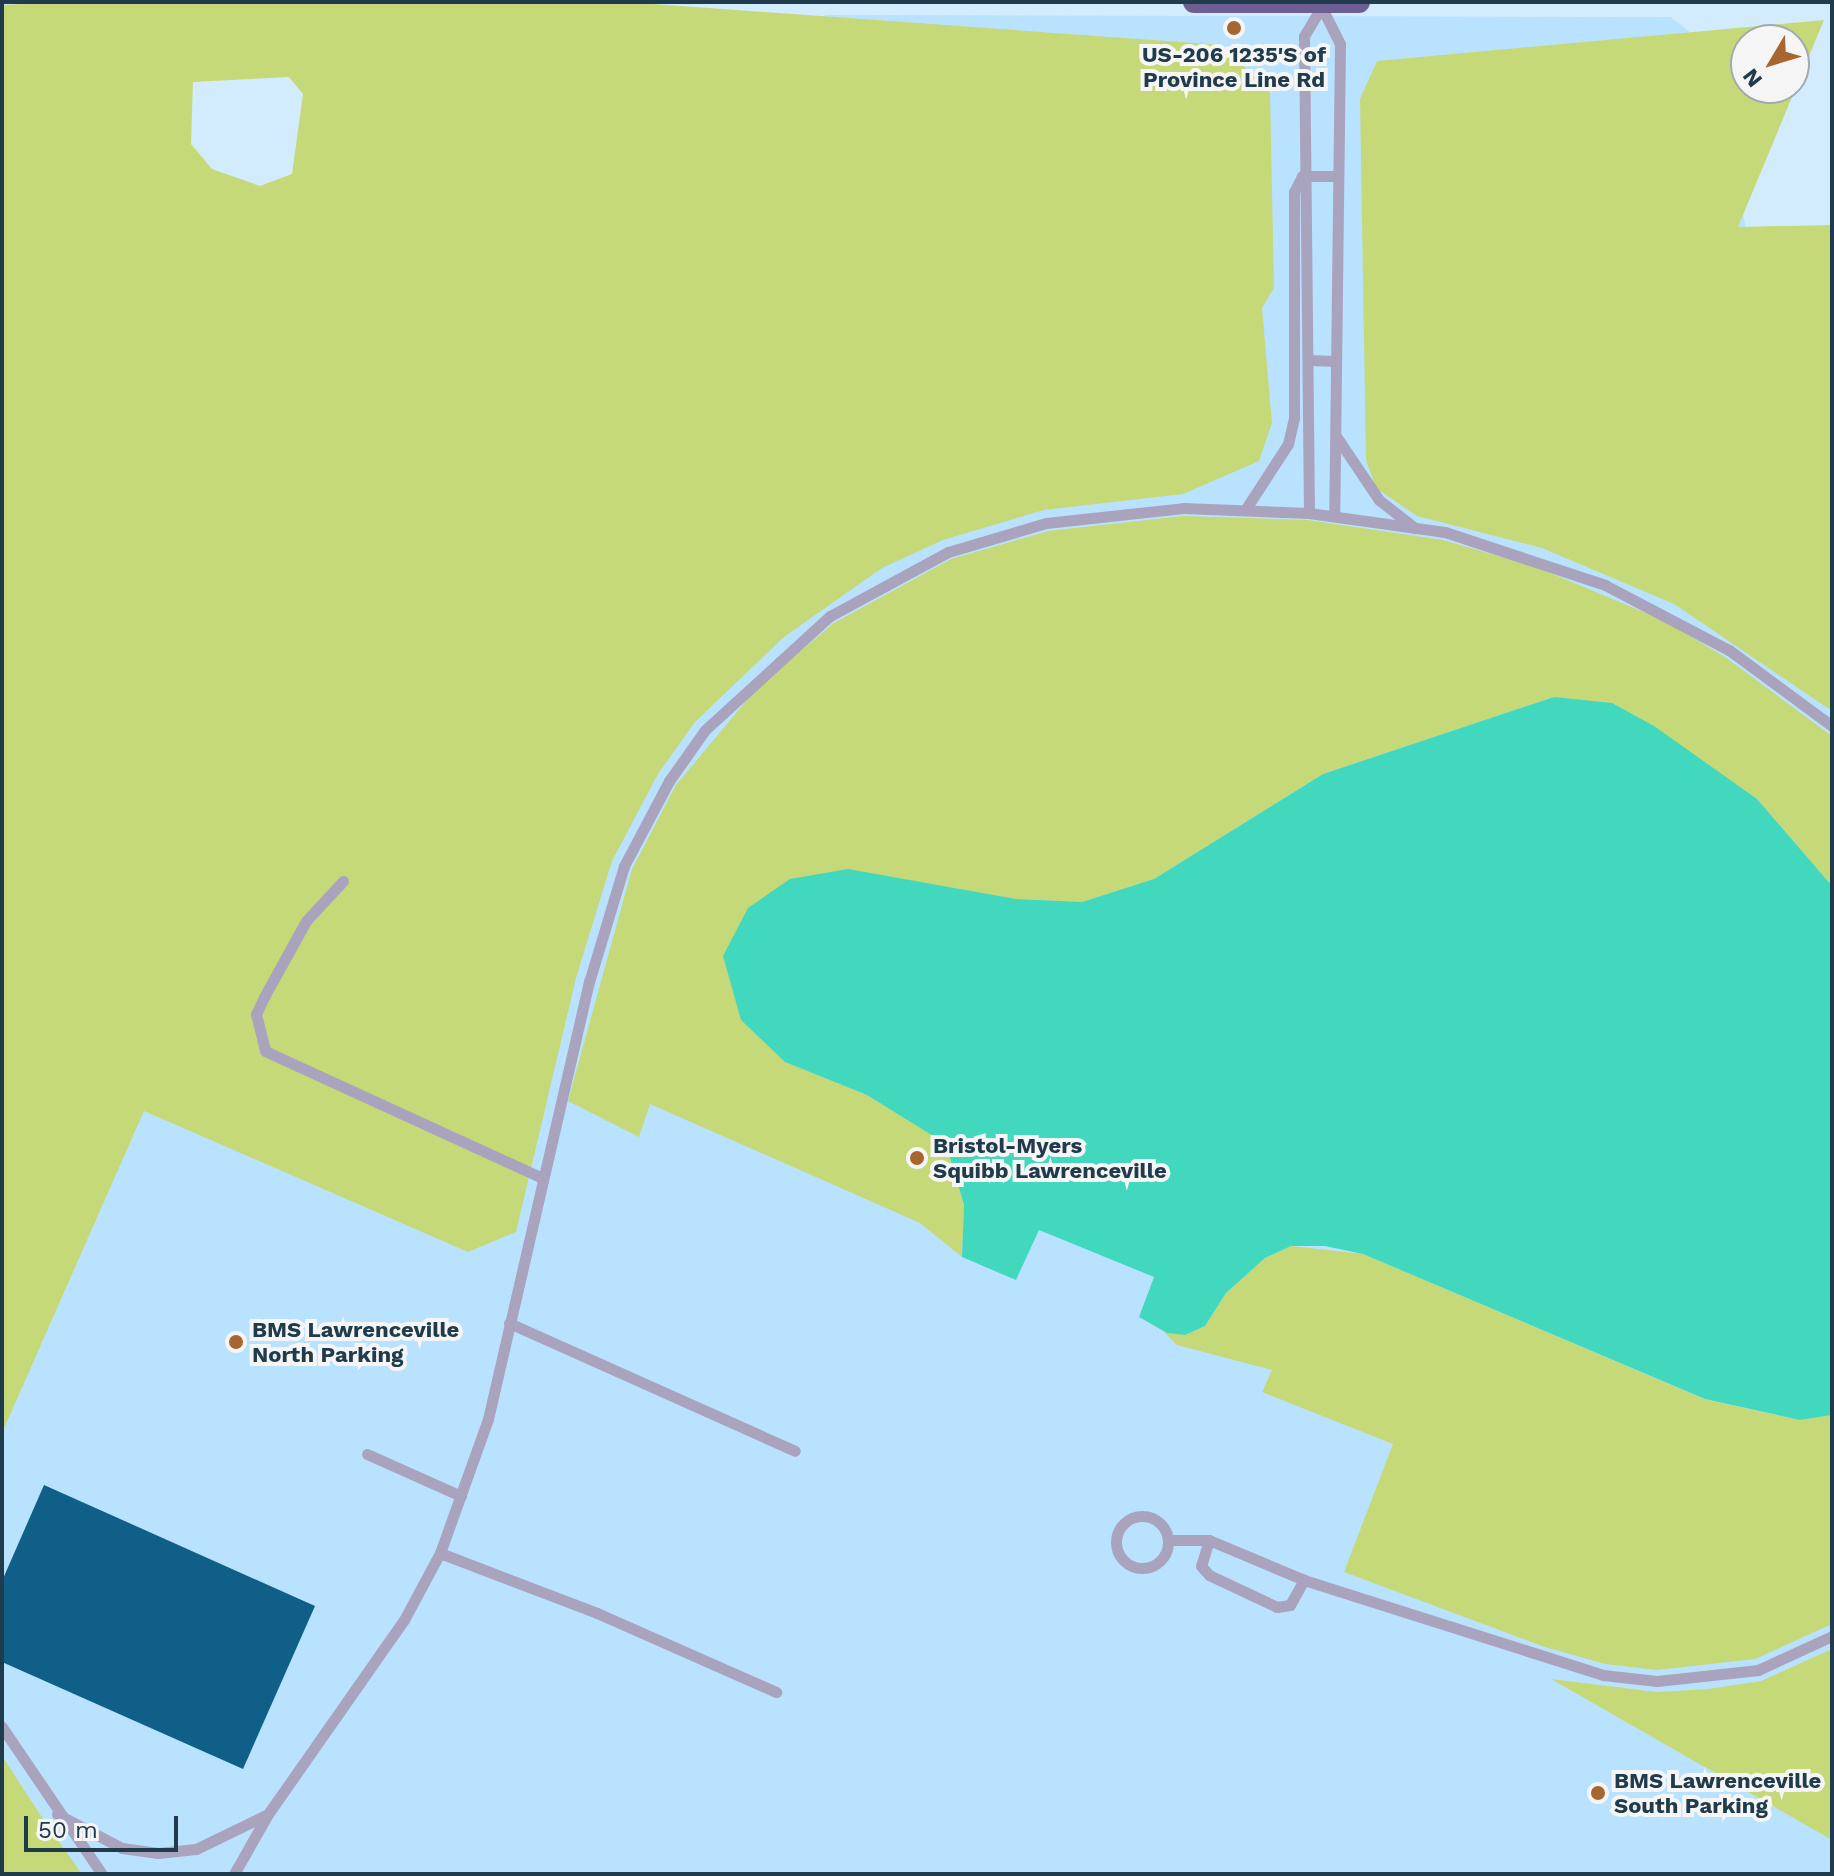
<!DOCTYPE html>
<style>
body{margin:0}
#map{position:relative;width:1834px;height:1876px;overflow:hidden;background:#d3ecfd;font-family:"Work Sans",sans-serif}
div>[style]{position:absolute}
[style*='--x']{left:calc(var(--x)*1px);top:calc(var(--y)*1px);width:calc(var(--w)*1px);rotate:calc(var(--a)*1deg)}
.built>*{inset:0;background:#b8e2ff}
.green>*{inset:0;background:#c6d979}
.water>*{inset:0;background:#42d8bd}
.building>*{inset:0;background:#0f5f88}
.service>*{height:11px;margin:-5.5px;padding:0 5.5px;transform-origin:5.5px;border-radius:5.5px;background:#aaa3be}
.service>.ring{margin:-5.5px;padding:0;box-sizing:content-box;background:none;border:11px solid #aaa3be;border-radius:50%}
.trunk>*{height:22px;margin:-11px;padding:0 11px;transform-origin:11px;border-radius:11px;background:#6f5e92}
.dots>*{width:22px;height:22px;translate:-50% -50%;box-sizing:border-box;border:4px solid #f5f5f5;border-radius:50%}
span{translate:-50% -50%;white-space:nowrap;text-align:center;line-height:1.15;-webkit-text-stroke:8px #f5f5f5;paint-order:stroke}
.poi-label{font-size:22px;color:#203b4c;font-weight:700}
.left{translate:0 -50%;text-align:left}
.frame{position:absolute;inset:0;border:4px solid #203b4c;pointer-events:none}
.north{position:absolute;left:1730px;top:24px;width:80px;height:80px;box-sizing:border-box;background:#f5f5f5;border:2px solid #a0abb1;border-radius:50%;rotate:232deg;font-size:22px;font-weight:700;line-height:32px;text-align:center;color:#203b4c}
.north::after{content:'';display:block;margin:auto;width:28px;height:36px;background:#a76630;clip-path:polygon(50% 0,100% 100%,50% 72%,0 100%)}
.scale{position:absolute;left:24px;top:1816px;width:154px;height:36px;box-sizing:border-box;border:4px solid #203b4c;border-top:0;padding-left:10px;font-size:24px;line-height:28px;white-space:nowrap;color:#203b4c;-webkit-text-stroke:6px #f5f5f5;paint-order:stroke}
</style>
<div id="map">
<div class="built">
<div style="clip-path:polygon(826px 15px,1671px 17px,1705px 44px,1762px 300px,1832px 374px,1832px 1874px,2px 1874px,2px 389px)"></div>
</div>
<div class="green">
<div style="clip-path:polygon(evenodd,55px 2px,626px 2px,1222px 45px,1270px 92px,1274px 288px,1262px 308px,1272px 423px,1259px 461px,1183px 494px,1044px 510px,943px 540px,882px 568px,784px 637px,695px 722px,658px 774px,612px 861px,576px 978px,516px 1232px,468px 1252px,144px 1111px,2px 1433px,2px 5px,55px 2px,289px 77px,303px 94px,292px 174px,260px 186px,212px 169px,191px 144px,193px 82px,289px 77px)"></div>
<div style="clip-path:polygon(evenodd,1824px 20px,1738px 227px,1832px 225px,1832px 711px,1674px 604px,1542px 548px,1417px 516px,1376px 488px,1366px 460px,1360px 99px,1377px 61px,1824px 20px,1746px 40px,1794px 40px,1794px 88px,1746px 88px,1746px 40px)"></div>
<div style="clip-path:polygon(1183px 516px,1308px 520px,1443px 540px,1536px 567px,1665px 621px,1725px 657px,1832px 736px,1832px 886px,1757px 799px,1554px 697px,1323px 774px,1154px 879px,1082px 902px,1016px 899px,785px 1062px,867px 1095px,947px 1144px,964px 1206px,962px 1257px,920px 1223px,650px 1104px,639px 1137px,568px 1101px,632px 869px,676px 785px,758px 687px,834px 623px,951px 559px,1048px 531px)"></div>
<div style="clip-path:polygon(1291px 1246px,1363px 1254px,1704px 1399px,1800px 1420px,1832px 1415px,1832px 1624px,1755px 1659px,1657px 1670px,1605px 1664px,1545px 1647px,1344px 1572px,1393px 1444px,1262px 1392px,1272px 1370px,1177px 1345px,1164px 1332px,1185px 1335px,1205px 1326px,1226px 1293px,1265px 1258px)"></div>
<div style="clip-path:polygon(1832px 1649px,1832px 1840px,1551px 1679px,1656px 1692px,1708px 1689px,1761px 1681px)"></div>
<div style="clip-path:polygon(2px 1756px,47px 1825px,82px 1874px,2px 1874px)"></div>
</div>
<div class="water">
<div style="clip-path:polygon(1554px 697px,1612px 703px,1654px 726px,1757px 799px,1832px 886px,1832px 1415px,1800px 1420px,1705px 1399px,1363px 1254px,1325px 1246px,1291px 1246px,1265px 1258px,1226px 1293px,1205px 1326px,1185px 1335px,1167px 1333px,1139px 1317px,1154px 1277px,1039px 1230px,1016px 1280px,962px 1257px,964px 1205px,946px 1144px,867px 1095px,785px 1062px,741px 1020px,723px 956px,748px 908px,790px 879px,848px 869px,1016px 899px,1082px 902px,1154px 879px,1323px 774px)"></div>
</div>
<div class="building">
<div style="clip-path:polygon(44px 1485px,315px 1606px,243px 1769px,2px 1662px,2px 1581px)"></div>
</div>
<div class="service">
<div style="--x:1319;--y:2;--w:47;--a:63.4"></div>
<div style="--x:1340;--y:44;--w:472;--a:90.7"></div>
<div style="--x:1309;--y:360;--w:26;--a:2"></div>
<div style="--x:1336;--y:436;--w:77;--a:56.1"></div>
<div style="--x:1379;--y:500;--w:46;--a:37.9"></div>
<div style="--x:1245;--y:510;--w:79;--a:-56.9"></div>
<div style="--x:1288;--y:444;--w:28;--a:-77"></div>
<div style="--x:1294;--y:417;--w:225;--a:-90"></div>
<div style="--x:1294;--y:192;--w:18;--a:-63"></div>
<div style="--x:1302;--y:176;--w:33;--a:0"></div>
<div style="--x:1309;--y:513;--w:477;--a:-90.6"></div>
<div style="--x:1304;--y:36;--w:31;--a:-59"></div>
<div style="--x:343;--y:881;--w:54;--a:132.8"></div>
<div style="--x:306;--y:921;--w:87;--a:118.9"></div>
<div style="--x:264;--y:997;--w:19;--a:115"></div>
<div style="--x:256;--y:1014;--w:38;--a:76"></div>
<div style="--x:265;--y:1051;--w:305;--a:24.6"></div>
<div style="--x:509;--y:1323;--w:313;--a:24.1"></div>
<div style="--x:367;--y:1454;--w:103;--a:24.1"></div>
<div class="ring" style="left:1116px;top:1516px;width:41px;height:41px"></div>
<div style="--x:1168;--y:1540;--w:41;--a:0"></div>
<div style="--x:1209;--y:1540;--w:103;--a:22.8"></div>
<div style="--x:1304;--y:1580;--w:314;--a:17.6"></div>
<div style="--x:1603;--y:1675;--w:54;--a:6.3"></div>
<div style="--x:1657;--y:1681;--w:102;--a:-6.2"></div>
<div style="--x:1758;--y:1670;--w:81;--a:-24.7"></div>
<div style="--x:1209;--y:1540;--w:27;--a:107"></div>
<div style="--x:1201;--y:1566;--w:12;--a:48"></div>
<div style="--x:1209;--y:1575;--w:75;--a:25.2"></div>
<div style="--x:1277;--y:1607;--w:13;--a:-9"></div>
<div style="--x:1290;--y:1605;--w:29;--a:-61"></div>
<div style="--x:440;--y:1553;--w:168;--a:20.9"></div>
<div style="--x:597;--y:1613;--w:196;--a:23.8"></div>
<div style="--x:2;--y:1727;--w:178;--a:55.8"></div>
<div style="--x:57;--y:1814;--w:73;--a:27.6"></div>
<div style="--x:122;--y:1848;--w:36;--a:8"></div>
<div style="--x:158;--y:1853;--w:38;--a:-6"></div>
<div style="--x:196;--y:1849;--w:76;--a:-25.9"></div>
<div style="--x:234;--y:1874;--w:69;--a:-60.5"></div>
<div style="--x:268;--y:1814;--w:237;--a:-55"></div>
<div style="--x:404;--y:1620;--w:76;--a:-61.8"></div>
<div style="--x:440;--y:1553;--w:142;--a:-70.3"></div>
<div style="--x:488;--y:1419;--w:449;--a:-77"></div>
<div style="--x:589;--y:982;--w:121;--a:-73.2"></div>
<div style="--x:624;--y:866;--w:96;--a:-62.1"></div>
<div style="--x:669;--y:781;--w:62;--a:-54.8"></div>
<div style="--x:705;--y:730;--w:169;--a:-42.4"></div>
<div style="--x:830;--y:616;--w:134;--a:-28.5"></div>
<div style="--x:948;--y:552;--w:102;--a:-16.5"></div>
<div style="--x:1046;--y:523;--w:138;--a:-6.2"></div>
<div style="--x:1183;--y:508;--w:126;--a:2.3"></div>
<div style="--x:1309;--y:513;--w:137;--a:8"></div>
<div style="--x:1445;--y:532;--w:169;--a:18.3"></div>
<div style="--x:1605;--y:585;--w:140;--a:27.7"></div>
<div style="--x:1729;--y:650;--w:128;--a:36.4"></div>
</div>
<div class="trunk">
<div style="--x:1194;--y:2;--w:165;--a:0"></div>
</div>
<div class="dots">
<div style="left:1234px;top:28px;background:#a76630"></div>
<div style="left:917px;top:1158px;background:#a76630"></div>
<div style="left:236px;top:1342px;background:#a76630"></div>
<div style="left:1598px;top:1793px;background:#a76630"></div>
</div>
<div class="poi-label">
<span style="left:1234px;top:67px">US-206 1235'S of<br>Province Line Rd</span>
<span class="left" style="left:933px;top:1158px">Bristol-Myers<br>Squibb Lawrenceville</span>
<span class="left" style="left:252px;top:1342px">BMS Lawrenceville<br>North Parking</span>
<span class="left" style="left:1614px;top:1793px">BMS Lawrenceville<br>South Parking</span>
</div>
<div class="frame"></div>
<div class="north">N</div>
<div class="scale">50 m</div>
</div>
